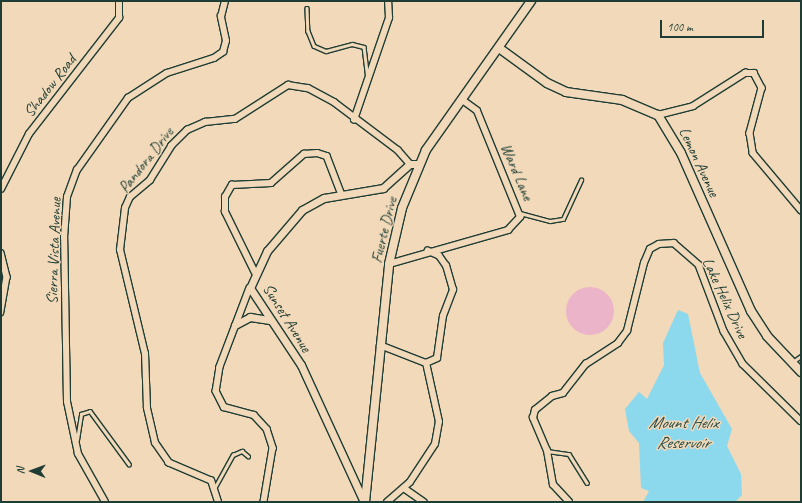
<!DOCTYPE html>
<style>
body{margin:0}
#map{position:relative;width:802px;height:503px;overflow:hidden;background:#f1d9b9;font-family:Caveat,sans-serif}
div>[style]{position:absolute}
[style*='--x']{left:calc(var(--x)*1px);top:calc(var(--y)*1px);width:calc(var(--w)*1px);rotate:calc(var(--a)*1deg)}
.water>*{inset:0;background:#8cd8ed}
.building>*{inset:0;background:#ecb4c9}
.round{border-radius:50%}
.roads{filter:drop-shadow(1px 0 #1f3d34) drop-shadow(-1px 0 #1f3d34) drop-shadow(0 1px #1f3d34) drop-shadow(0 -1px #1f3d34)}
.service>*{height:2.5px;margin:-1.25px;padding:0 1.25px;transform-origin:1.25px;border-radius:1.25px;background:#f1d9b9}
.minor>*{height:5.5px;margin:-2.75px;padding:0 2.75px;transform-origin:2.75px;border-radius:2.75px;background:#f1d9b9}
.tertiary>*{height:7px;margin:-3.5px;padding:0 3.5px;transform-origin:3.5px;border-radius:3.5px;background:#f1d9b9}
.secondary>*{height:8px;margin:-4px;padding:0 4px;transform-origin:4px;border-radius:4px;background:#f1d9b9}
span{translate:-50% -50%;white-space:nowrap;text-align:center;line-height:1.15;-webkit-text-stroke:3px #f1d9b9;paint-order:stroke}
.street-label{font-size:16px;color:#1f3d34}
.water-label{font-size:17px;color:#2a4c46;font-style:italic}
.frame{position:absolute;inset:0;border:2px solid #1f3d34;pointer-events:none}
.north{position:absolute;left:12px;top:451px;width:40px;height:40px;-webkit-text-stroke:3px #f1d9b9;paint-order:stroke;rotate:271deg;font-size:11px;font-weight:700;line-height:16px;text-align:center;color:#1f3d34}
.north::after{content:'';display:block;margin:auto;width:14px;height:18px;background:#1f3d34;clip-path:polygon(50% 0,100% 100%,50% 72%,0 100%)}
.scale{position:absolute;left:660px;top:20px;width:104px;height:18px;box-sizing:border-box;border:2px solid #1f3d34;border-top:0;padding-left:5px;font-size:12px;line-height:14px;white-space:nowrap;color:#1f3d34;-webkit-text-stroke:3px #f1d9b9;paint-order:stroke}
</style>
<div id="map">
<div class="water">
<div style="clip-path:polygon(678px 310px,688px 314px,700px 373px,732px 429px,727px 446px,741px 474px,742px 495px,735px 502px,643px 502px,649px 491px,641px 488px,639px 443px,629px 431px,625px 409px,639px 392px,647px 399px,664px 365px,663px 343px)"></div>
</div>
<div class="building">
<div class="round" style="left:566px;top:287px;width:48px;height:48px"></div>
</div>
<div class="roads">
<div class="service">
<div style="--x:307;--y:8;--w:23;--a:88"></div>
<div style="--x:308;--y:31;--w:16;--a:68"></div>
<div style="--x:314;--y:46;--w:13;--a:23"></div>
<div style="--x:326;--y:51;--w:27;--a:-15"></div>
<div style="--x:352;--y:44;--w:12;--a:14"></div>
<div style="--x:364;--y:47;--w:31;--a:83"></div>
<div style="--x:520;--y:213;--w:31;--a:15"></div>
<div style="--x:550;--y:221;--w:13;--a:-9"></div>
<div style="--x:563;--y:219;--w:43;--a:-65.2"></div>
<div style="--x:794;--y:361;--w:9;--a:-36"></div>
<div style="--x:77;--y:440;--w:26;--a:-81"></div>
<div style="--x:81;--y:414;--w:9;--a:-18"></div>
<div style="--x:90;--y:411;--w:66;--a:53.7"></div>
<div style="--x:547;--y:451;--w:22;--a:8"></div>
<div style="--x:569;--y:454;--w:34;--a:58"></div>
<div style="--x:215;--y:487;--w:37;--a:-61"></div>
<div style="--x:233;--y:455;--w:10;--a:-24"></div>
<div style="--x:242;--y:451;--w:8;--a:40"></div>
</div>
<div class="minor">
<div style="--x:658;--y:115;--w:36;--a:-14"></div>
<div style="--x:693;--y:106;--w:62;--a:-32.4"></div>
<div style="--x:745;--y:73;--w:9;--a:0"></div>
<div style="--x:754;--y:73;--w:17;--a:62"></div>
<div style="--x:762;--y:88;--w:47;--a:104.9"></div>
<div style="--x:750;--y:133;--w:20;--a:81"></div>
<div style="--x:753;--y:153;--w:75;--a:49.9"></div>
<div style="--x:354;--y:120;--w:108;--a:-71.1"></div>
<div style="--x:389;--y:18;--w:17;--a:-93"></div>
<div style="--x:1;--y:189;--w:62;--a:-63"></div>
<div style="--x:29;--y:134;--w:147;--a:-52.2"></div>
<div style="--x:119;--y:18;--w:17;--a:-90"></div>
<div style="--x:1;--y:253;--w:25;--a:76"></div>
<div style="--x:7;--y:277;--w:36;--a:100"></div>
<div style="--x:389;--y:264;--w:124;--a:-15.9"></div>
<div style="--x:508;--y:230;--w:18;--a:-47"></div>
<div style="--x:520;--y:217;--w:114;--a:-112.1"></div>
<div style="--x:477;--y:111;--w:17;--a:-144"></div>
<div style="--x:255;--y:273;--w:68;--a:-116.2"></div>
<div style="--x:225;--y:212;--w:15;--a:-90"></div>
<div style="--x:225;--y:197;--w:14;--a:-60"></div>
<div style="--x:232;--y:185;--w:39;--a:-3"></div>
<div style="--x:271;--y:183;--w:44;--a:-41.3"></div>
<div style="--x:304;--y:154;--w:13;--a:-4"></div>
<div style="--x:317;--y:153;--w:10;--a:17"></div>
<div style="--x:327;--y:156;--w:42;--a:69"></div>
<div style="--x:250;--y:288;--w:85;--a:110.8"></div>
<div style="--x:220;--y:367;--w:24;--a:99"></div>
<div style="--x:216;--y:391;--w:18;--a:63"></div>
<div style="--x:224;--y:407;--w:31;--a:15"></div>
<div style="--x:254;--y:415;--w:19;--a:47"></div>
<div style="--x:267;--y:429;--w:20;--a:72"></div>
<div style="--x:273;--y:448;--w:55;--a:99.5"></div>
<div style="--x:380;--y:345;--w:49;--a:21.4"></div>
<div style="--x:426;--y:363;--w:12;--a:-24"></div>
<div style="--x:437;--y:358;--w:42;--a:-81.9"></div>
<div style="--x:443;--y:316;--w:28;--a:-69"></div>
<div style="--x:453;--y:290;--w:25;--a:-106"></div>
<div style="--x:446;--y:266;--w:12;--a:-125"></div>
<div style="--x:439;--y:256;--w:12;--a:-156"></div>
<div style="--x:404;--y:488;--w:24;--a:35"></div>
<div style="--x:105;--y:502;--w:55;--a:-119.4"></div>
<div style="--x:78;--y:454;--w:53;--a:-101.9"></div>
<div style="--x:67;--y:402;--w:164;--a:-91"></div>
<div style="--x:64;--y:238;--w:41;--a:-85.8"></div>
<div style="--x:67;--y:197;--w:29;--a:-70"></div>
<div style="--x:77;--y:170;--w:88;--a:-54.7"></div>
<div style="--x:128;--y:98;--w:46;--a:-32.7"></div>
<div style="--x:167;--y:73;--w:49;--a:-17.7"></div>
<div style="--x:214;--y:58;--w:11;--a:-34"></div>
<div style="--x:223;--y:52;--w:11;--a:-75"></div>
<div style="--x:226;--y:41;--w:25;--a:-102"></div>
<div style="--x:221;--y:17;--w:16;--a:-76"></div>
<div style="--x:218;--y:502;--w:22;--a:-108"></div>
<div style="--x:211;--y:481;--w:46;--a:-156.8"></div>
<div style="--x:169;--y:463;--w:24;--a:-125"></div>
<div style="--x:155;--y:443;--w:36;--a:-103"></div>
<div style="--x:147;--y:408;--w:54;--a:-92.1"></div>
<div style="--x:145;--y:354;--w:107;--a:-103.5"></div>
<div style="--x:120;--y:250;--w:42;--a:-83.2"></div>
<div style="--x:125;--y:208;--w:12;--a:-66"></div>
<div style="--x:130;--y:197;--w:26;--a:-40"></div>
<div style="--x:150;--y:180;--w:40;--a:-58"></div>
<div style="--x:171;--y:146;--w:23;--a:-45"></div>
<div style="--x:187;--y:130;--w:20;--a:-24"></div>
<div style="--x:205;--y:122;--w:30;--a:-6"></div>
<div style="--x:235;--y:119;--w:63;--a:-32.7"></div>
<div style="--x:288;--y:85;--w:20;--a:9"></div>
<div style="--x:308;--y:88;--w:30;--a:28"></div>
<div style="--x:334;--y:102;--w:80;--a:36.9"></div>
<div style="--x:398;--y:150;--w:18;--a:49"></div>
<div style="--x:387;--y:502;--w:30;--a:-41"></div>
<div style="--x:410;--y:482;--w:45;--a:-56.7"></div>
<div style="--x:435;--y:444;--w:22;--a:-80"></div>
<div style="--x:439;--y:422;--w:60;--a:-102.4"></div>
<div style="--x:569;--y:502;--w:23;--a:-133"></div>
<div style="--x:553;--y:485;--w:35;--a:-100"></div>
<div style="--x:547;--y:451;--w:36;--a:-113"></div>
<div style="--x:533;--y:418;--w:8;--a:-76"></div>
<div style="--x:535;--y:410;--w:22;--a:-39"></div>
<div style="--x:552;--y:396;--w:11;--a:-15"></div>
<div style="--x:563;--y:393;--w:37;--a:-52"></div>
<div style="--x:586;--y:364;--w:38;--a:-33"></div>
<div style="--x:618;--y:343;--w:15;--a:-53"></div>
<div style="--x:627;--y:331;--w:70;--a:-76"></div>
<div style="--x:644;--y:263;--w:15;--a:-67"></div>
<div style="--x:650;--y:249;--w:10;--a:-29"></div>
<div style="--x:659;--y:244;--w:15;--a:-4"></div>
<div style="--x:674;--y:243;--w:33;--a:41"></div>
<div style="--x:699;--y:265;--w:71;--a:69.3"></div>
<div style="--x:724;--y:331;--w:38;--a:60"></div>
<div style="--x:743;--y:364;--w:81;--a:44.5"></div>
</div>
<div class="tertiary">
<div style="--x:235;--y:325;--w:17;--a:-28"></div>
<div style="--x:250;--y:317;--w:20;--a:9"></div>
<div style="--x:364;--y:502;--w:151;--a:-114.7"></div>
<div style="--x:301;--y:365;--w:92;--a:-123.5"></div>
<div style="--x:250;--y:288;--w:41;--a:-65.3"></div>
<div style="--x:267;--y:251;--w:54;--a:-49.5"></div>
<div style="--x:302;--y:210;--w:25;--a:-29"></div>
<div style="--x:324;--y:198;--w:60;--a:-9.6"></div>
<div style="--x:383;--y:188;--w:36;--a:-42"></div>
<div style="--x:410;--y:164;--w:9;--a:0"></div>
</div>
<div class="secondary">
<div style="--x:499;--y:48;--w:59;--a:36.1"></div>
<div style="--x:547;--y:83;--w:21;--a:25"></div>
<div style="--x:566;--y:92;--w:57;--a:8.1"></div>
<div style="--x:622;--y:100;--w:39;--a:23"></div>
<div style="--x:658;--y:115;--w:44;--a:58.8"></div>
<div style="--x:681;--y:153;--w:173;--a:66.1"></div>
<div style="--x:751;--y:311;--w:30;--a:57"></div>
<div style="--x:767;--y:336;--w:50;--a:46.6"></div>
<div style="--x:365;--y:502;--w:239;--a:-84.2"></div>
<div style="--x:389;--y:264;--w:57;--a:-76.9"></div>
<div style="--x:402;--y:208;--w:63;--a:-67.5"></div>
<div style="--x:426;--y:150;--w:182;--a:-54.8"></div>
</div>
</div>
<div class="street-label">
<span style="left:50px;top:86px;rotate:-52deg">Shadow Road</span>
<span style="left:146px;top:160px;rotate:-52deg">Pandora Drive</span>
<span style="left:699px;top:162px;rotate:65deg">Lemon Avenue</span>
<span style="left:517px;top:172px;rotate:67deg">Ward Lane</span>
<span style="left:384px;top:230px;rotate:-76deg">Fuerte Drive</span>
<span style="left:54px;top:251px;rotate:-88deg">Sierra Vista Avenue</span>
<span style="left:725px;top:298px;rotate:65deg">Lake Helix Drive</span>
<span style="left:287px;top:318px;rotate:58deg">Sunset Avenue</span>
</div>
<div class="water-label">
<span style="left:683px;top:433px">Mount Helix<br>Reservoir</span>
</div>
<div class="frame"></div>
<div class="north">N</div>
<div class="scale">100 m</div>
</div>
